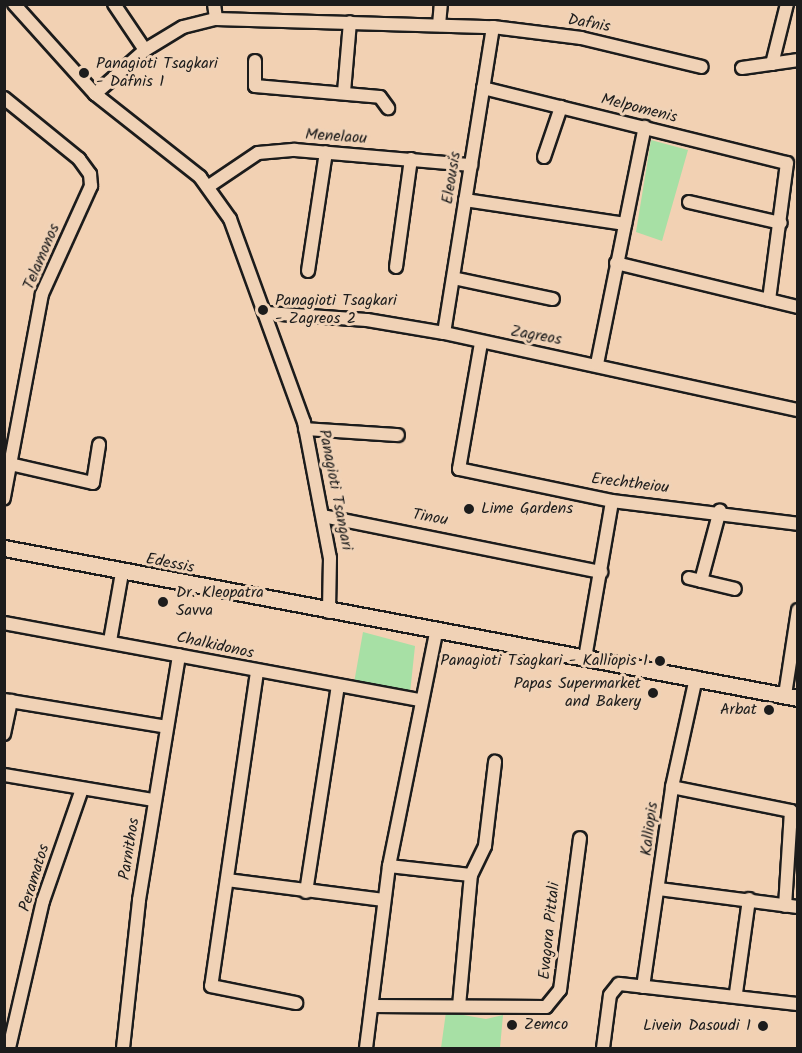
<!DOCTYPE html>
<style>
body{margin:0}
#map{position:relative;width:802px;height:1053px;overflow:hidden;background:#f2d1b3;font-family:Kalam,sans-serif}
div>[style]{position:absolute}
[style*='--x']{left:calc(var(--x)*1px);top:calc(var(--y)*1px);width:calc(var(--w)*1px);rotate:calc(var(--a)*1deg)}
.green>*{inset:0;background:#a7e0a5}
.roads{filter:drop-shadow(2px 0 #1c1c1c) drop-shadow(-2px 0 #1c1c1c) drop-shadow(0 2px #1c1c1c) drop-shadow(0 -2px #1c1c1c)}
.minor>*{height:12px;margin:-6px;padding:0 6px;transform-origin:6px;border-radius:6px;background:#f0d2b6}
.major>*{height:15px;margin:-7.5px;padding:0 7.5px;transform-origin:7.5px;border-radius:7.5px;background:#f0d2b6}
.dots>*{width:16px;height:16px;translate:-50% -50%;box-sizing:border-box;border:3px solid #f0d2b6;border-radius:50%}
span{translate:-50% -50%;white-space:nowrap;text-align:center;line-height:1.15;-webkit-text-stroke:6px #f0d2b6;paint-order:stroke}
.street-label{font-size:16px;color:#1c1c1c}
.poi-label{font-size:16px;color:#1c1c1c}
.left{translate:0 -50%;text-align:left}
.right{translate:-100% -50%;text-align:right}
.frame{position:absolute;inset:0;border:6px solid #1c1c1c;pointer-events:none}
</style>
<div id="map">
<div class="green">
<div style="clip-path:polygon(651px 140px,688px 150px,662px 241px,636px 232px)"></div>
<div style="clip-path:polygon(363px 632px,415px 646px,410px 693px,354px 683px)"></div>
<div style="clip-path:polygon(446px 1012px,486px 1019px,503px 1015px,500px 1048px,441px 1048px)"></div>
</div>
<div class="roads">
<div class="minor">
<div style="--x:14;--y:4;--w:121;--a:48"></div>
<div style="--x:95;--y:94;--w:134;--a:38.3"></div>
<div style="--x:200;--y:177;--w:52;--a:54.5"></div>
<div style="--x:230;--y:219;--w:216;--a:70"></div>
<div style="--x:304;--y:422;--w:138;--a:79.2"></div>
<div style="--x:330;--y:558;--w:54;--a:91.1"></div>
<div style="--x:114;--y:4;--w:55;--a:56"></div>
<div style="--x:214;--y:4;--w:15;--a:82"></div>
<div style="--x:439;--y:25;--w:21;--a:-85"></div>
<div style="--x:255;--y:61;--w:25;--a:90"></div>
<div style="--x:255;--y:86;--w:125;--a:5"></div>
<div style="--x:380;--y:97;--w:14;--a:54"></div>
<div style="--x:772;--y:64;--w:62;--a:-76"></div>
<div style="--x:742;--y:68;--w:57;--a:-8.1"></div>
<div style="--x:483;--y:88;--w:313;--a:13.9"></div>
<div style="--x:787;--y:163;--w:138;--a:97.5"></div>
<div style="--x:344;--y:92;--w:70;--a:-85.1"></div>
<div style="--x:95;--y:94;--w:67;--a:-41.3"></div>
<div style="--x:145;--y:50;--w:44;--a:-31.2"></div>
<div style="--x:183;--y:27;--w:34;--a:-14"></div>
<div style="--x:216;--y:19;--w:277;--a:1.7"></div>
<div style="--x:493;--y:27;--w:89;--a:7.1"></div>
<div style="--x:581;--y:38;--w:124;--a:13.5"></div>
<div style="--x:4;--y:98;--w:97;--a:39.1"></div>
<div style="--x:79;--y:159;--w:19;--a:54"></div>
<div style="--x:90;--y:174;--w:12;--a:85"></div>
<div style="--x:91;--y:186;--w:119;--a:114.4"></div>
<div style="--x:42;--y:294;--w:208;--a:100.6"></div>
<div style="--x:544;--y:157;--w:53;--a:-71.2"></div>
<div style="--x:209;--y:186;--w:59;--a:-34"></div>
<div style="--x:258;--y:153;--w:37;--a:-5"></div>
<div style="--x:295;--y:150;--w:177;--a:4.9"></div>
<div style="--x:465;--y:200;--w:162;--a:8.5"></div>
<div style="--x:689;--y:202;--w:94;--a:12.9"></div>
<div style="--x:616;--y:263;--w:187;--a:13.6"></div>
<div style="--x:396;--y:267;--w:109;--a:-82.1"></div>
<div style="--x:308;--y:271;--w:120;--a:-81.4"></div>
<div style="--x:453;--y:278;--w:102;--a:11.9"></div>
<div style="--x:267;--y:313;--w:100;--a:4"></div>
<div style="--x:367;--y:320;--w:78;--a:9.6"></div>
<div style="--x:444;--y:333;--w:362;--a:12.3"></div>
<div style="--x:444;--y:333;--w:310;--a:-80.9"></div>
<div style="--x:481;--y:343;--w:128;--a:99.9"></div>
<div style="--x:459;--y:469;--w:156;--a:11.8"></div>
<div style="--x:612;--y:501;--w:187;--a:7"></div>
<div style="--x:597;--y:364;--w:242;--a:-78.6"></div>
<div style="--x:305;--y:429;--w:93;--a:3.7"></div>
<div style="--x:10;--y:464;--w:85;--a:12.9"></div>
<div style="--x:93;--y:483;--w:39;--a:-81"></div>
<div style="--x:323;--y:516;--w:284;--a:11.4"></div>
<div style="--x:689;--y:578;--w:47;--a:13.4"></div>
<div style="--x:701;--y:581;--w:73;--a:-75"></div>
<div style="--x:4;--y:623;--w:423;--a:10.5"></div>
<div style="--x:110;--y:641;--w:69;--a:-80"></div>
<div style="--x:585;--y:658;--w:159;--a:-80.2"></div>
<div style="--x:257;--y:672;--w:317;--a:98.3"></div>
<div style="--x:211;--y:986;--w:87;--a:11.3"></div>
<div style="--x:785;--y:695;--w:86;--a:-81.3"></div>
<div style="--x:4;--y:700;--w:165;--a:9.4"></div>
<div style="--x:4;--y:734;--w:34;--a:-78"></div>
<div style="--x:4;--y:775;--w:152;--a:9.5"></div>
<div style="--x:672;--y:787;--w:121;--a:11.4"></div>
<div style="--x:791;--y:811;--w:95;--a:93.6"></div>
<div style="--x:389;--y:866;--w:82;--a:6.3"></div>
<div style="--x:227;--y:880;--w:158;--a:7.3"></div>
<div style="--x:659;--y:889;--w:140;--a:7.4"></div>
<div style="--x:306;--y:892;--w:208;--a:-81.2"></div>
<div style="--x:643;--y:987;--w:202;--a:-81.7"></div>
<div style="--x:672;--y:787;--w:112;--a:-77.6"></div>
<div style="--x:736;--y:993;--w:95;--a:-82.1"></div>
<div style="--x:372;--y:1006;--w:174;--a:0.3"></div>
<div style="--x:546;--y:1007;--w:22;--a:-51"></div>
<div style="--x:560;--y:990;--w:153;--a:-82.5"></div>
<div style="--x:459;--y:1006;--w:132;--a:-84.8"></div>
<div style="--x:471;--y:875;--w:32;--a:-64"></div>
<div style="--x:485;--y:846;--w:85;--a:-83.2"></div>
<div style="--x:9;--y:1048;--w:151;--a:-77"></div>
<div style="--x:43;--y:901;--w:119;--a:-70.8"></div>
<div style="--x:123;--y:1048;--w:149;--a:-83.8"></div>
<div style="--x:139;--y:900;--w:248;--a:-80.7"></div>
<div style="--x:366;--y:1048;--w:183;--a:-82.8"></div>
<div style="--x:389;--y:866;--w:238;--a:-78.6"></div>
<div style="--x:603;--y:1048;--w:53;--a:-82.5"></div>
<div style="--x:610;--y:995;--w:14;--a:-51"></div>
<div style="--x:619;--y:984;--w:180;--a:6.4"></div>
</div>
<div class="major">
<div style="--x:4;--y:548;--w:808;--a:10.7"></div>
</div>
</div>
<div class="dots">
<div style="left:84px;top:73px;background:#1c1c1c"></div>
<div style="left:263px;top:310px;background:#1c1c1c"></div>
<div style="left:469px;top:509px;background:#1c1c1c"></div>
<div style="left:163px;top:602px;background:#1c1c1c"></div>
<div style="left:660px;top:661px;background:#1c1c1c"></div>
<div style="left:653px;top:693px;background:#1c1c1c"></div>
<div style="left:769px;top:710px;background:#1c1c1c"></div>
<div style="left:512px;top:1025px;background:#1c1c1c"></div>
<div style="left:763px;top:1026px;background:#1c1c1c"></div>
</div>
<div class="street-label">
<span style="left:589px;top:24px;rotate:10deg">Dafnis</span>
<span style="left:639px;top:109px;rotate:14deg">Melpomenis</span>
<span style="left:336px;top:137px;rotate:4deg">Menelaou</span>
<span style="left:452px;top:178px;rotate:-81deg">Eleousis</span>
<span style="left:42px;top:257px;rotate:-67deg">Telamonos</span>
<span style="left:536px;top:336px;rotate:10deg">Zagreos</span>
<span style="left:630px;top:484px;rotate:7deg">Erechtheiou</span>
<span style="left:335px;top:490px;rotate:79deg">Panagioti Tsangari</span>
<span style="left:430px;top:518px;rotate:10deg">Tinou</span>
<span style="left:170px;top:564px;rotate:11deg">Edessis</span>
<span style="left:215px;top:646px;rotate:12deg">Chalkidonos</span>
<span style="left:650px;top:829px;rotate:-83deg">Kalliopis</span>
<span style="left:130px;top:849px;rotate:-81deg">Parnithos</span>
<span style="left:35px;top:878px;rotate:-73deg">Peramatos</span>
<span style="left:550px;top:931px;rotate:-84deg">Evagora Pittali</span>
</div>
<div class="poi-label">
<span class="left" style="left:96px;top:73px">Panagioti Tsagkari<br>- Dafnis 1</span>
<span class="left" style="left:275px;top:310px">Panagioti Tsagkari<br>- Zagreos 2</span>
<span class="left" style="left:481px;top:509px">Lime Gardens</span>
<span class="left" style="left:176px;top:602px">Dr. Kleopatra<br>Savva</span>
<span class="right" style="left:648px;top:661px">Panagioti Tsagkari - Kalliopis 1</span>
<span class="right" style="left:641px;top:693px">Papas Supermarket<br>and Bakery</span>
<span class="right" style="left:757px;top:710px">Arbat</span>
<span class="left" style="left:524px;top:1025px">Zemco</span>
<span class="right" style="left:751px;top:1026px">Livein Dasoudi 1</span>
</div>
<div class="frame"></div>
</div>
